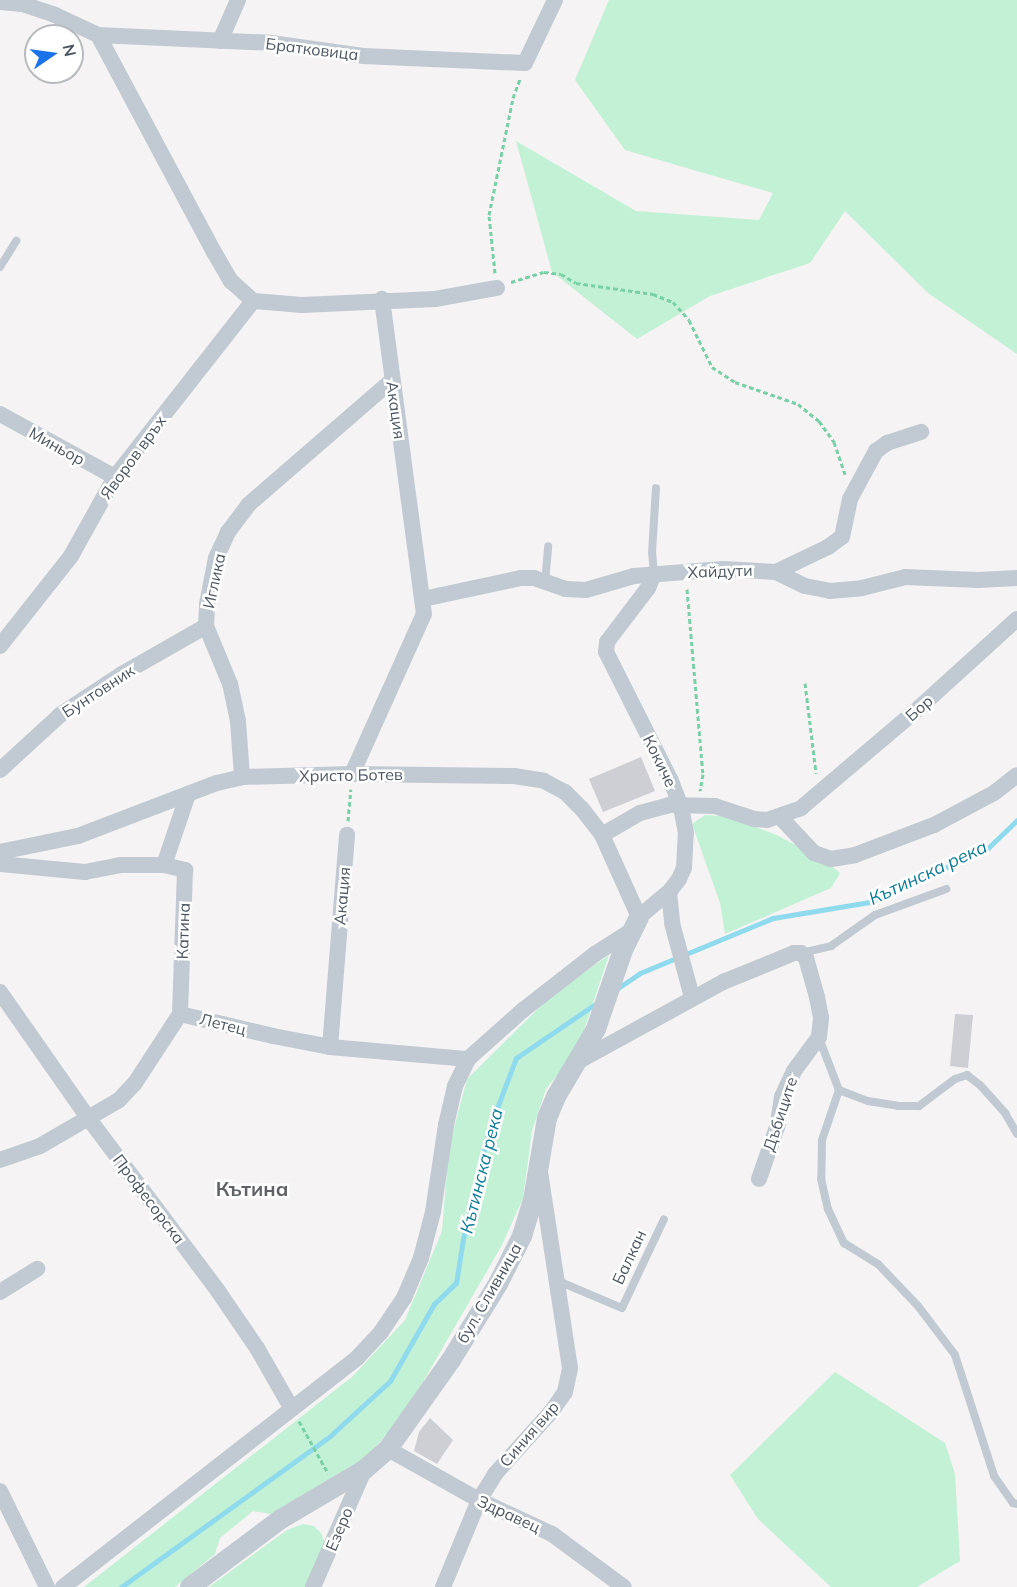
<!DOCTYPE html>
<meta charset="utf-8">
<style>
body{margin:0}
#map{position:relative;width:1017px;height:1587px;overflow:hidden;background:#f5f3f3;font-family:Mulish,sans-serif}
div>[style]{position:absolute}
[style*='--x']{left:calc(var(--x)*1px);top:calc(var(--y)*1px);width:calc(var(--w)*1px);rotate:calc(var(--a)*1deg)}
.green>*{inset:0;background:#c3f1d5}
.stream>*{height:5px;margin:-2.5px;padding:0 2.5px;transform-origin:2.5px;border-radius:2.5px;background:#90daee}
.building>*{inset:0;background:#cdcfd5}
.path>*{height:3px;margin-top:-1.5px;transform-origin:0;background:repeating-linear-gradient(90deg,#7ad0a6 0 4.5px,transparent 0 7.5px)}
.service>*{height:8px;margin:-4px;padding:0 4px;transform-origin:4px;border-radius:4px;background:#c1cad2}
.minor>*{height:16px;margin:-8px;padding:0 8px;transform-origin:8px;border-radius:8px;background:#c1cad2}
.tertiary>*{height:20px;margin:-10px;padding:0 10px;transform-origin:10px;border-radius:10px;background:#c1cad2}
span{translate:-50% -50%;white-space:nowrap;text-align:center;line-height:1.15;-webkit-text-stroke:5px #fff;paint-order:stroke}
.street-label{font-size:16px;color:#4a5661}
.water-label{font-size:18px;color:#0c7c9b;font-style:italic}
.quarter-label{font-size:20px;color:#5f6368;font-weight:700}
.north{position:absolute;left:24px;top:24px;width:60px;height:60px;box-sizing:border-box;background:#fff;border:2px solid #b7bbc0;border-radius:50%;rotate:77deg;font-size:16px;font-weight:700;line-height:24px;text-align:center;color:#4a5661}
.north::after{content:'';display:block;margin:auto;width:21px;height:27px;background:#1a73e8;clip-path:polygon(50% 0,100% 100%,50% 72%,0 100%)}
</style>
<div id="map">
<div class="green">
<div style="clip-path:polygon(609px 0,1017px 0,1017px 354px,928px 293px,845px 211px,810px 263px,710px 296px,637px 339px,552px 272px,516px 141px,636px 211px,759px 220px,773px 193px,625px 150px,575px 80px)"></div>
<div style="clip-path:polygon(705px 815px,726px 816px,777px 835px,828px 863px,840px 873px,831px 888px,725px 934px,720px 903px,692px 824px)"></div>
<div style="clip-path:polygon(609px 955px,577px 1051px,546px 1089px,532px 1131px,523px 1198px,502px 1245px,408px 1408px,369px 1455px,271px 1514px,253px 1511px,220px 1538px,215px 1554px,175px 1587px,84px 1587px,353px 1376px,405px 1320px,442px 1231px,449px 1147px,467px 1079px,555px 992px)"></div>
<div style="clip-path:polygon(835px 1372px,945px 1443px,955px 1474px,960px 1561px,917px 1587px,831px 1587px,758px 1519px,730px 1475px)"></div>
<div style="clip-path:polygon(303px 1524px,314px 1526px,321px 1533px,326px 1546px,307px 1587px,209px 1587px,287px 1530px)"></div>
</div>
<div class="stream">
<div style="--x:615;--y:990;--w:30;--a:-34"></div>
<div style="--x:640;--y:973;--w:144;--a:-22.5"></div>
<div style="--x:773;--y:918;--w:98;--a:-9.4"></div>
<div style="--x:870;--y:902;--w:130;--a:-24.6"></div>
<div style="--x:988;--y:848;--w:40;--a:-44"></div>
<div style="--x:121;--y:1587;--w:258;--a:-35.8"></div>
<div style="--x:330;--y:1436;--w:81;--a:-42.5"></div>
<div style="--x:390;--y:1381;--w:89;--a:-60.3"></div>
<div style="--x:434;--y:1304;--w:30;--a:-44"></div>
<div style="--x:456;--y:1283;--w:45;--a:-81"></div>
<div style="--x:463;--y:1239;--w:113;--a:-76.7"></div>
<div style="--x:489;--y:1129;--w:76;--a:-69.2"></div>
<div style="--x:516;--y:1058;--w:99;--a:-34.3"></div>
</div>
<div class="building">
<div style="clip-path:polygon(641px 757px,655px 791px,603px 812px,589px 779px)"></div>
<div style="clip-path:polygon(955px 1014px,973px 1015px,968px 1068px,950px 1066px)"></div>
<div style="clip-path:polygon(430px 1418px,453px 1440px,437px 1464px,414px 1451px,419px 1432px)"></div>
</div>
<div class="path">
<div style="--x:495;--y:273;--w:58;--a:-95.9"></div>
<div style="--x:489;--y:215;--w:119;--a:-78.4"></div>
<div style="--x:513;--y:98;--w:20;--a:-70"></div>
<div style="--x:511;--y:282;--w:34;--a:-17"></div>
<div style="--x:544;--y:272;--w:17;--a:7"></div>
<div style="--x:561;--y:274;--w:17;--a:31"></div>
<div style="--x:576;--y:283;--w:78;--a:8.1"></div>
<div style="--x:653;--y:294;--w:22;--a:22"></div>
<div style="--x:673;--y:302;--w:24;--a:48"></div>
<div style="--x:689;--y:320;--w:52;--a:63.9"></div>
<div style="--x:712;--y:367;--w:27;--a:33"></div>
<div style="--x:735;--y:382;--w:67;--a:19.2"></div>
<div style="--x:798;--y:404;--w:27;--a:39"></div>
<div style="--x:819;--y:421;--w:26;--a:54"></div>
<div style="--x:834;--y:442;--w:34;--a:71"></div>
<div style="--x:687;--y:589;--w:186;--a:85.1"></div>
<div style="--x:703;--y:774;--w:17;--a:100"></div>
<div style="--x:805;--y:683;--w:91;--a:83"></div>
<div style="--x:348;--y:821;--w:32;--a:-85"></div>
<div style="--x:299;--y:1421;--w:60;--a:60.9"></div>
</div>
<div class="service">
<div style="--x:0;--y:267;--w:31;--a:-58"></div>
<div style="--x:654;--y:574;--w:21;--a:-95"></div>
<div style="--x:652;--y:553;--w:65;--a:-86.5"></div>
<div style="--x:545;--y:583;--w:37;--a:-85"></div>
<div style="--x:801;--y:953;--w:31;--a:-13"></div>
<div style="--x:831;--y:946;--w:54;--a:-35.2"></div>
<div style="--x:875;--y:915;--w:76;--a:-20.1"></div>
<div style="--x:819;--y:1038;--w:56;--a:69"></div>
<div style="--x:839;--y:1090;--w:31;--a:21"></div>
<div style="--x:868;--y:1101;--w:30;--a:9"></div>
<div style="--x:898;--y:1106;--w:21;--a:0"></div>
<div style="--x:919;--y:1106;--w:45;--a:-36.9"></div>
<div style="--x:955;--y:1079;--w:13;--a:-18"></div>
<div style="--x:967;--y:1075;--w:16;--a:38"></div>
<div style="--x:980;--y:1085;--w:38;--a:48"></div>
<div style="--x:1005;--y:1113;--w:24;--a:60"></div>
<div style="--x:839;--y:1090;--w:53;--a:108.8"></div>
<div style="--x:822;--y:1140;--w:39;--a:91"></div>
<div style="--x:821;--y:1179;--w:31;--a:77"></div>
<div style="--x:828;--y:1209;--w:38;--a:65"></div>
<div style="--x:844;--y:1243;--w:40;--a:32"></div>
<div style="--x:878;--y:1264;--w:58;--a:46.4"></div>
<div style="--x:918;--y:1306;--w:61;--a:52.9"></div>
<div style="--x:955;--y:1355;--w:127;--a:72.1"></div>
<div style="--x:994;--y:1476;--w:33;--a:55"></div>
<div style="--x:1013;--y:1503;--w:4;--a:14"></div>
<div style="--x:558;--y:1281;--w:69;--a:22.9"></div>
<div style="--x:622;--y:1308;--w:98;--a:-64.7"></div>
</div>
<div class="minor">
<div style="--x:0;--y:2;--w:22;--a:5"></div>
<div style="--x:22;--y:4;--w:35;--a:18"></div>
<div style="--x:55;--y:15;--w:47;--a:24.9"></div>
<div style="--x:98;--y:35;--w:246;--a:61.9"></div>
<div style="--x:214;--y:252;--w:34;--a:60"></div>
<div style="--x:231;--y:281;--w:30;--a:42"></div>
<div style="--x:253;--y:301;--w:49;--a:4.7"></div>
<div style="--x:302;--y:305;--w:133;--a:-2.6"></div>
<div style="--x:435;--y:299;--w:63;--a:-10.1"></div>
<div style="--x:98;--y:35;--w:173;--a:2.6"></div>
<div style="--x:271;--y:43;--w:93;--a:8"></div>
<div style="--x:363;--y:56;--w:162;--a:2.5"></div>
<div style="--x:525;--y:63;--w:70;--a:-64.5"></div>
<div style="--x:220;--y:41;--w:45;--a:-66.3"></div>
<div style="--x:0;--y:414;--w:131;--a:28.7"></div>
<div style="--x:776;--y:572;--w:58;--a:-25.7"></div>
<div style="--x:828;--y:547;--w:17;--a:-36"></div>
<div style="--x:842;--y:537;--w:39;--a:-78"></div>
<div style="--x:850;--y:499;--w:55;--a:-61.6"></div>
<div style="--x:876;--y:451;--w:14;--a:-36"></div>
<div style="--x:887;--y:443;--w:36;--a:-18"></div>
<div style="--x:423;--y:599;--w:100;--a:-12.1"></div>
<div style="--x:521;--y:578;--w:13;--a:0"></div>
<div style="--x:534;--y:578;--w:34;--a:19"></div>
<div style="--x:566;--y:589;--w:20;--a:3"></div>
<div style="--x:586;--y:590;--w:50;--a:-16.3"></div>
<div style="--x:634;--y:576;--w:89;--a:-4.5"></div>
<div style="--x:723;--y:569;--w:53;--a:3.2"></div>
<div style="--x:776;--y:572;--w:32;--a:26"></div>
<div style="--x:805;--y:586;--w:25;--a:11"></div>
<div style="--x:830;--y:591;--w:32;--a:-5"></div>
<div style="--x:862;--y:588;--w:44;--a:-14.3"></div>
<div style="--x:905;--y:577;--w:73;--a:2.4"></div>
<div style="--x:978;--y:580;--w:39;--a:-3"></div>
<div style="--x:0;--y:646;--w:115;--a:-51.7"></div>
<div style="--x:71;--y:556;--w:90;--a:-60.9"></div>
<div style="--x:115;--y:477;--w:224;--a:-51.9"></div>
<div style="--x:0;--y:770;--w:81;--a:-42.5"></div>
<div style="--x:60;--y:715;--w:74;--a:-33.5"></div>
<div style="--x:122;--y:674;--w:97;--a:-29.7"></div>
<div style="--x:352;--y:774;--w:175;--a:-65.8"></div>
<div style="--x:424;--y:614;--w:318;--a:-97.6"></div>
<div style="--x:242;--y:777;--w:56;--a:-94.1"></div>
<div style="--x:238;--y:721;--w:38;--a:-102"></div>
<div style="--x:230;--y:684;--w:63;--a:-112.5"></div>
<div style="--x:206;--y:626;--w:22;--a:-87"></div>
<div style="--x:207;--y:604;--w:47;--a:-78.9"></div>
<div style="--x:216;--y:558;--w:29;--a:-65"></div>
<div style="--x:228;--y:532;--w:34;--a:-53"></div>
<div style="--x:248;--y:505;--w:189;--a:-40.9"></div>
<div style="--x:780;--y:817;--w:50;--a:46.6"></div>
<div style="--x:814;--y:853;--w:18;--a:19"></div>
<div style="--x:831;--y:859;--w:24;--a:-9"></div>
<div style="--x:855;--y:855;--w:85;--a:-20.8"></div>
<div style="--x:934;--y:825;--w:68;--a:-28.1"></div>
<div style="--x:994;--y:793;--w:29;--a:-38"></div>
<div style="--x:602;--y:835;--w:44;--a:-30.1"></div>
<div style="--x:640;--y:813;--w:30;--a:-15"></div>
<div style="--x:669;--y:805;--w:46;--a:1.2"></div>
<div style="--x:715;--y:806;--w:41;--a:18.4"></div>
<div style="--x:754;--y:819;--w:13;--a:4"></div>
<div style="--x:767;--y:820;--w:36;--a:-19"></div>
<div style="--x:801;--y:808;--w:156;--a:-40.3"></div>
<div style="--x:920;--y:707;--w:131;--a:-42.2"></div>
<div style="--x:0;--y:852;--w:80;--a:-11.6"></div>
<div style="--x:78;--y:836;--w:149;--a:-20.9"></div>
<div style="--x:217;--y:783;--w:26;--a:-13"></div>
<div style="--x:242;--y:777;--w:110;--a:-1.6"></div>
<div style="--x:352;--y:774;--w:162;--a:0.7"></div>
<div style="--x:514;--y:776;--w:30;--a:9"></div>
<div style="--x:544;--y:781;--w:24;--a:28"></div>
<div style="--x:565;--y:792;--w:24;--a:45"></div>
<div style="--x:582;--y:809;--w:33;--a:52"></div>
<div style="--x:602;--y:835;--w:90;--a:65.7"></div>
<div style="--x:639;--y:917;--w:39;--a:-40"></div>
<div style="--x:669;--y:892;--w:16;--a:-52"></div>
<div style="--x:679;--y:879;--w:12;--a:-66"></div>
<div style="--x:684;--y:868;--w:35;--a:-87"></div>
<div style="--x:686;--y:833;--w:26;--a:-101"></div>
<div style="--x:681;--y:807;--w:30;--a:-111"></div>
<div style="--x:670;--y:779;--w:142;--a:-116.7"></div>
<div style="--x:606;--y:652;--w:10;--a:-84"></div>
<div style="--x:607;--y:642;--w:68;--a:-52.8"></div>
<div style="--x:648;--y:588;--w:15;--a:-67"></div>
<div style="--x:0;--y:864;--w:85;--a:5.4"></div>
<div style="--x:85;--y:872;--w:37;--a:-11"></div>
<div style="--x:121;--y:865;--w:43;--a:0"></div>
<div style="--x:164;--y:865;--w:22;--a:13"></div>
<div style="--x:185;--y:870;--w:144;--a:92"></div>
<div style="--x:164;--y:865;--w:75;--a:-71.3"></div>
<div style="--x:669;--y:892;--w:31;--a:84"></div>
<div style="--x:672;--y:923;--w:77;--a:74.9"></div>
<div style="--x:0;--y:992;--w:155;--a:55"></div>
<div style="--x:89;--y:1119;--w:215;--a:53.1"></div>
<div style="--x:218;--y:1291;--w:69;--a:55.6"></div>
<div style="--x:257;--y:1348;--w:70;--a:60.2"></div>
<div style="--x:180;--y:1014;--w:96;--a:13.3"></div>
<div style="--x:273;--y:1036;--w:58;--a:10.9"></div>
<div style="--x:330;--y:1047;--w:139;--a:5"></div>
<div style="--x:330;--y:1047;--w:213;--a:-85.4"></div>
<div style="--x:577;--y:1062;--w:166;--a:-28.7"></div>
<div style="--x:723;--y:982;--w:77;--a:-22.2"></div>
<div style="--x:794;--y:953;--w:7;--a:0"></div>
<div style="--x:801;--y:953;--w:7;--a:45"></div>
<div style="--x:806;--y:958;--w:41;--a:74.2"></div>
<div style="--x:817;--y:997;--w:21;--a:79"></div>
<div style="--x:821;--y:1018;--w:19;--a:96"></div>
<div style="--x:819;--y:1037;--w:42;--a:126.3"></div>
<div style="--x:794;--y:1071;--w:29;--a:115"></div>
<div style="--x:782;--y:1097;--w:30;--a:99"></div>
<div style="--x:777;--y:1127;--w:55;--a:109.1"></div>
<div style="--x:0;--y:1160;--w:42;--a:-19.3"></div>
<div style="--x:40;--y:1146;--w:91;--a:-30.2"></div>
<div style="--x:119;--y:1100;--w:23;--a:-47"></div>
<div style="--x:135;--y:1083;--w:82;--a:-56.9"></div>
<div style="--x:0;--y:1292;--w:44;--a:-31.9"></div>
<div style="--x:388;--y:1449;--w:104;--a:29.3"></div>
<div style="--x:479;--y:1500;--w:81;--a:25"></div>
<div style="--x:552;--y:1534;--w:89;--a:36.4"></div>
<div style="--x:0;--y:1491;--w:107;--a:63.9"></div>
<div style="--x:63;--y:1587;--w:373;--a:-37.9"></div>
<div style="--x:357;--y:1358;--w:35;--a:-47"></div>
<div style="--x:381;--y:1332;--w:41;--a:-55.9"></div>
<div style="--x:404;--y:1298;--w:43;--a:-67"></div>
<div style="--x:421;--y:1258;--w:48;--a:-75.4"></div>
<div style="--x:433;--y:1212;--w:88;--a:-81.5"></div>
<div style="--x:446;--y:1125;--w:40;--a:-77"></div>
<div style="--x:455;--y:1086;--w:30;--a:-64"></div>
<div style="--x:468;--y:1059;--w:74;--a:-41.7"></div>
<div style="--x:523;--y:1010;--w:91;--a:-37.9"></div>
<div style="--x:595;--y:954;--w:43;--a:-32.6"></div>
<div style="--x:313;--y:1587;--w:128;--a:-66.4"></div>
<div style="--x:443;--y:1587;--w:94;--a:-67.5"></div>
<div style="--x:479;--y:1500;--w:31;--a:-58"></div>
<div style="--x:495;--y:1474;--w:84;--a:-47.9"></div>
<div style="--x:551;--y:1412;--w:24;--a:-55"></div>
<div style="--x:565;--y:1392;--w:25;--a:-78"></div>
<div style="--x:570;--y:1368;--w:199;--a:-98.7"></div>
</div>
<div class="tertiary">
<div style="--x:190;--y:1587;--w:114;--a:-36.8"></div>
<div style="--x:281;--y:1519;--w:96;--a:-30.6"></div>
<div style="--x:364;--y:1470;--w:32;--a:-41"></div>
<div style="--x:388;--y:1449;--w:109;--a:-54.7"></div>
<div style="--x:451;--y:1360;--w:89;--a:-58.3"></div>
<div style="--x:498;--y:1284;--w:54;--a:-63.4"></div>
<div style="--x:522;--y:1236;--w:38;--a:-73"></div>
<div style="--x:533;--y:1200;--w:83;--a:-80.3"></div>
<div style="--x:547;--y:1118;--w:25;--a:-67"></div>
<div style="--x:557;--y:1095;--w:77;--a:-59.4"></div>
<div style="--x:596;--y:1029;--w:83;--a:-71.1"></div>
<div style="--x:623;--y:950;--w:37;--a:-64"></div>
</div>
<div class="street-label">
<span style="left:312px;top:49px;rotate:7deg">Братковица</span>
<span style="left:396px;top:410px;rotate:82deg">Акация</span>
<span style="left:57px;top:446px;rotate:29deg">Миньор</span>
<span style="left:133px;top:457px;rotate:-54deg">Яворов връх</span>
<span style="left:720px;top:571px;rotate:-2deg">Хайдути</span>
<span style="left:214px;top:581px;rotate:-78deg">Иглика</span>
<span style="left:98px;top:691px;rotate:-33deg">Бунтовник</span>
<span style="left:919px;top:708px;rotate:-41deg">Бор</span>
<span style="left:660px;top:761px;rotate:64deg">Кокиче</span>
<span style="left:351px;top:775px;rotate:-1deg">Христо Ботев</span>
<span style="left:342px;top:896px;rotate:-85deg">Акация</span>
<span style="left:183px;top:931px;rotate:-88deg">Катина</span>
<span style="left:223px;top:1024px;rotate:14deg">Летец</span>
<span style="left:780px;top:1114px;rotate:-72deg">Дъбиците</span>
<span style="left:149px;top:1199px;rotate:53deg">Професорска</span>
<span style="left:629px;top:1257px;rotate:-65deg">Балкан</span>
<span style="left:489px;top:1293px;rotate:-60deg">бул. Сливница</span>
<span style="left:529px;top:1434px;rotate:-49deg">Синия вир</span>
<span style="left:509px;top:1514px;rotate:25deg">Здравец</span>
<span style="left:339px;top:1529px;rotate:-67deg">Езеро</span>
</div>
<div class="water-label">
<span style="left:928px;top:873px;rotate:-25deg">Кътинска река</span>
<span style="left:482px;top:1171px;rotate:-76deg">Кътинска река</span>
</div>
<div class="quarter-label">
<span style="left:252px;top:1188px">Кътина</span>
</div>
<div class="north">N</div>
</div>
